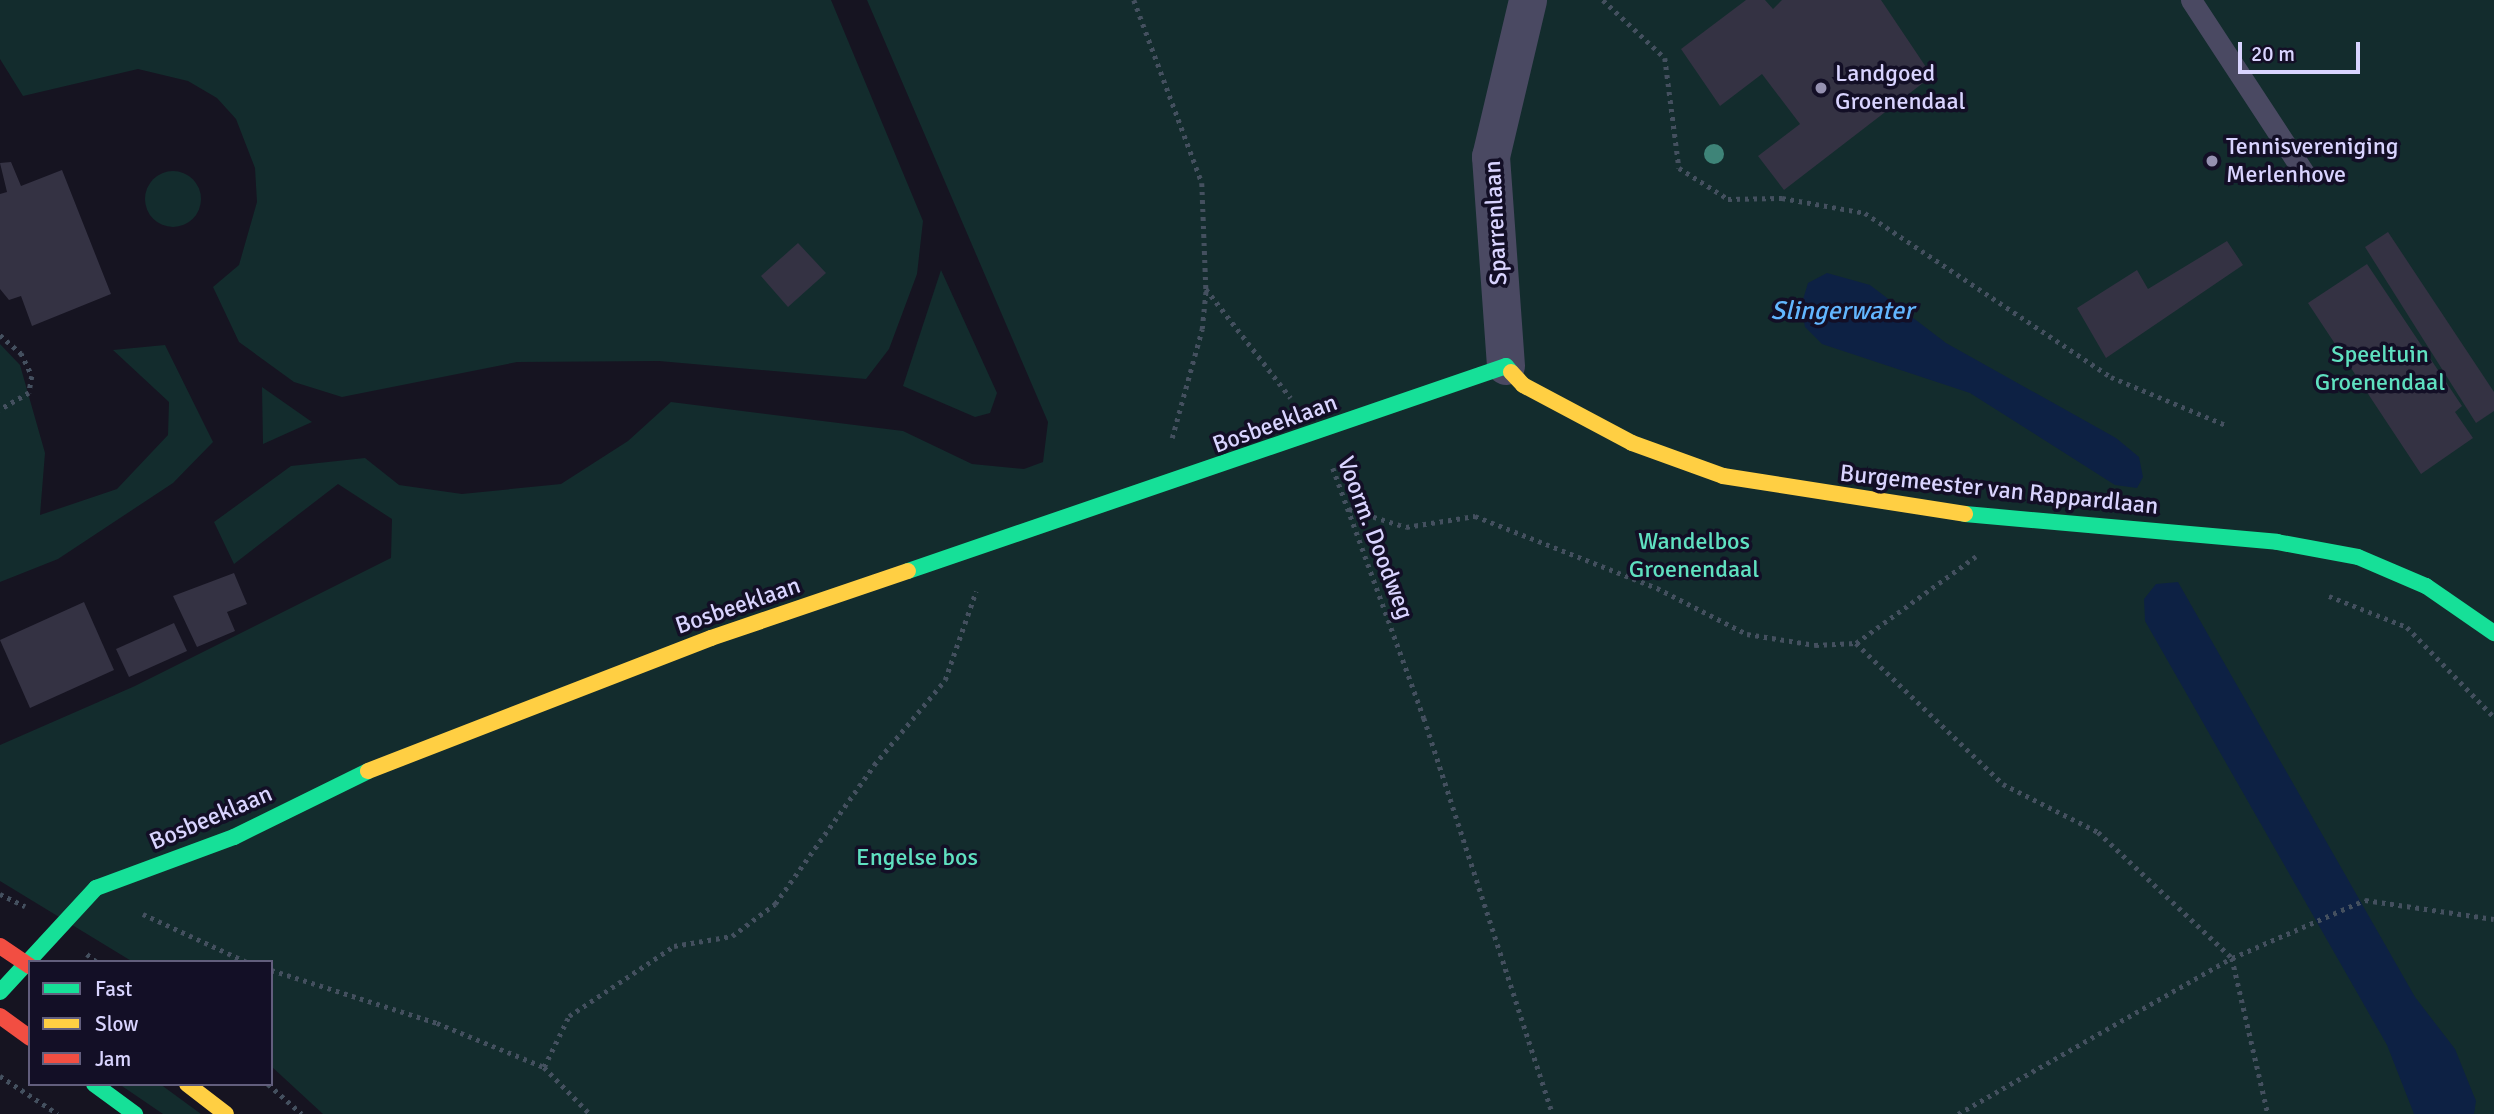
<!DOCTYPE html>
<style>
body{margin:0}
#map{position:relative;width:2494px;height:1114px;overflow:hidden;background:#161421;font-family:Signika,sans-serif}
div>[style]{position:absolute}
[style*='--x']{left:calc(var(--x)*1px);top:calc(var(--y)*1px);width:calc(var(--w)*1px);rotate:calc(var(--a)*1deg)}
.green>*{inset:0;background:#132c2d}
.round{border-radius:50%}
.water>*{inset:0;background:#0d2144}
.building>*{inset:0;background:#343243}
.path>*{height:4.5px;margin-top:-2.25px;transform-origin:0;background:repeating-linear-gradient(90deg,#44505f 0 3.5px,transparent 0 8.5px)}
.lane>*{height:21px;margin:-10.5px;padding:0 10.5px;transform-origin:10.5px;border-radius:10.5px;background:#4a4962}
.street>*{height:38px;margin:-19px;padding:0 19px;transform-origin:19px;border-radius:19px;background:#4a4962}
.fast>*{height:16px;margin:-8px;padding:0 8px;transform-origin:8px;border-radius:8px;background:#16e098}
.slow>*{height:16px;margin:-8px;padding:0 8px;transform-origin:8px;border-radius:8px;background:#ffcf43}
.jam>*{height:16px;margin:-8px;padding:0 8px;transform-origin:8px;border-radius:8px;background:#f24e42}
.trees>*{width:20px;height:20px;margin:-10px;border-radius:50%;background:#3e8478}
.dots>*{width:19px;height:19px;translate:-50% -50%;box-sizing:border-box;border:4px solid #130f26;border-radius:50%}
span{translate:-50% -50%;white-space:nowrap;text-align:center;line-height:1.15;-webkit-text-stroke:7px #130f26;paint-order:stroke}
.poi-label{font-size:24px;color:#d9d4ff}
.left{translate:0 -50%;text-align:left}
.street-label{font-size:24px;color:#d9d4ff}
.park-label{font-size:24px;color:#5fe0c0}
.water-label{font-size:26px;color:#62b6ff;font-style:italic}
.legend{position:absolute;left:28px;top:960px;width:245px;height:126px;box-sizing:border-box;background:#130f26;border:2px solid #625e7d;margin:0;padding:9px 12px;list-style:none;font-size:21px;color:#d9d4ff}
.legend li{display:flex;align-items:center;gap:14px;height:35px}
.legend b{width:35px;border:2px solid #625e7d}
.scale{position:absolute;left:2238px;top:42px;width:122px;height:32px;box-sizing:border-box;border:4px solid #d9d4ff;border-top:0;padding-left:9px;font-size:21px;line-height:24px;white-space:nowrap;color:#d9d4ff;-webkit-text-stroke:5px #130f26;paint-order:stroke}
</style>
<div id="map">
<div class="green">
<div style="clip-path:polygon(0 0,831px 0,923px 221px,917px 274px,889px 349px,866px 379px,659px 361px,517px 362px,342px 397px,294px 382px,239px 342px,213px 287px,239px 265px,257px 202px,255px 168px,236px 119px,217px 98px,188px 81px,138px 69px,23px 96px,0 59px)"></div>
<div style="clip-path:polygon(867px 0,2494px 0,2494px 1114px,323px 1114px,271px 1066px,271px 962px,133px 962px,0 881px,0 745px,135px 686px,391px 558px,392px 519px,338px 484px,234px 564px,214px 522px,291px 466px,365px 458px,399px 485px,462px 494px,561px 484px,628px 441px,671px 402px,903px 431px,972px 464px,1024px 469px,1043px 462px,1048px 422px)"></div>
<div class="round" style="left:145px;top:171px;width:56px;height:56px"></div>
<div style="clip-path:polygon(941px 270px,997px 393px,990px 413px,975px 417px,903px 386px)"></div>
<div style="clip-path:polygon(0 344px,20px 365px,45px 453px,40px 515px,117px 489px,168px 435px,169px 402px,113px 350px,165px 345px,213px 442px,173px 483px,58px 559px,0 582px)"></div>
<div style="clip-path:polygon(262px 387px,312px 422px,263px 444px)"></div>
<div style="clip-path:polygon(119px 1084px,160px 1084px,201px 1114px,163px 1114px)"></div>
</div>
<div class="water">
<div style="clip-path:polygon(1827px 273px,1870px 285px,1946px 343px,2116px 438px,2139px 457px,2143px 477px,2137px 488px,2115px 485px,1970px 393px,1822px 344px,1805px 327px,1801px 306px,1808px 283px)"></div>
<div style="clip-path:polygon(2178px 582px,2415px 997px,2455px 1049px,2476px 1101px,2474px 1114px,2414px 1114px,2387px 1045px,2145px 621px,2144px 599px,2156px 584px)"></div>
</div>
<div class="building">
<div style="clip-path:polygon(1746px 0,1765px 0,1773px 9px,1782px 0,1881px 0,1932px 76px,1784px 190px,1758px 156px,1800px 124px,1762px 74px,1720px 106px,1681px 49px)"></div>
<div style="clip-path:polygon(11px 162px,21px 186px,62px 170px,111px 294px,32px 326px,21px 296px,9px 300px,0 289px,0 194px,7px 192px,0 163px)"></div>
<div style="clip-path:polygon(2388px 232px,2494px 392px,2494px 411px,2476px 423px,2365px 247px)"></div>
<div style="clip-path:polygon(2227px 241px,2243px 265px,2106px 358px,2077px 308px,2137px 270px,2148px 289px)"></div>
<div style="clip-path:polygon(798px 243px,826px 273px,788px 307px,761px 276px)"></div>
<div style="clip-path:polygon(2367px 264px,2462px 406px,2455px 412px,2473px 438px,2421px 474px,2308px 303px)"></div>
<div style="clip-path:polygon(234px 573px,247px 604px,227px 612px,235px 631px,197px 647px,173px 596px)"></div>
<div style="clip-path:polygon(84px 602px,114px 670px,30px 708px,0 640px)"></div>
<div style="clip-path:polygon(174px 623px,187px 651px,129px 677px,116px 649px)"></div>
</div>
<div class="path">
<div style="--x:1134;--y:0;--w:195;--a:69.6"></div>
<div style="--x:1202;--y:183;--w:106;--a:87.8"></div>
<div style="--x:1206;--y:289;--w:138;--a:52.1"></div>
<div style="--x:1603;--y:0;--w:85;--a:43.1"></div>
<div style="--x:1665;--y:58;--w:111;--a:82.7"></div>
<div style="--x:1679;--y:168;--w:58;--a:32.3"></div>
<div style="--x:1728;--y:199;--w:54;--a:-1.1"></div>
<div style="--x:1782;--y:198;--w:84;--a:10.2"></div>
<div style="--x:1865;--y:213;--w:296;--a:33.7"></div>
<div style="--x:2111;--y:377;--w:125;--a:22.7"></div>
<div style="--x:0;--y:335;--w:28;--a:41"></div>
<div style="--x:21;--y:353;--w:25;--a:64"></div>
<div style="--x:32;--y:376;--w:17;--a:100"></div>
<div style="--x:29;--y:393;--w:34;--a:150"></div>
<div style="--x:1172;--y:438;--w:113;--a:-74.6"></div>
<div style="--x:1202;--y:329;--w:40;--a:-84.3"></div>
<div style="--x:1333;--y:468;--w:266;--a:70"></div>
<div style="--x:1424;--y:718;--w:416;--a:72"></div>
<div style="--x:1349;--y:509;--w:60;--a:17.5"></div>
<div style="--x:1406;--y:527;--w:70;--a:-9.1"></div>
<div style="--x:1475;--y:516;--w:196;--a:21.6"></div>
<div style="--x:1657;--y:588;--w:101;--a:27.1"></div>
<div style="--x:1747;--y:634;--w:69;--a:9.2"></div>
<div style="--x:1815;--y:645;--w:41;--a:-2.8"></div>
<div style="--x:1856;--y:643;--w:148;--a:-35.9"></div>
<div style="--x:2329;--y:596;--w:84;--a:21.7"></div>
<div style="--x:2407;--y:627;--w:125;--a:46"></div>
<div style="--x:1856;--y:643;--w:204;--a:43.8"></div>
<div style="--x:2003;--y:784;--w:106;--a:26.8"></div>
<div style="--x:2098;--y:832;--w:184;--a:43.2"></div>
<div style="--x:2232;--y:958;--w:160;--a:77"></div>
<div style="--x:0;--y:894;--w:28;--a:26"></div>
<div style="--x:143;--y:914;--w:115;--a:24.8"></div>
<div style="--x:87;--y:954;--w:13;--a:39"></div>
<div style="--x:271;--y:970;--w:174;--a:17.7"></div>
<div style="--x:437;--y:1023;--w:116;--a:22.4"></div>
<div style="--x:544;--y:1067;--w:66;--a:45.6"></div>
<div style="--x:544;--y:1067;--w:57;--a:-63.9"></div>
<div style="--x:569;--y:1016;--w:126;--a:-33.7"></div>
<div style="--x:674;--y:946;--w:59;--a:-9.8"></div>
<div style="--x:732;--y:936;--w:54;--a:-36.7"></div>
<div style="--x:775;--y:904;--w:171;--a:-54.5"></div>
<div style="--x:874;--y:765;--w:111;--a:-50.1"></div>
<div style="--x:945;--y:680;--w:94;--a:-70.8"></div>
<div style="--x:0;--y:1076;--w:69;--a:33.2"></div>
<div style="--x:268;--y:1084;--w:45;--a:41.4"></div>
<div style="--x:1958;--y:1114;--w:315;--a:-29.7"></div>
<div style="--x:2232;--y:958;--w:145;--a:-23.6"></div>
<div style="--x:2365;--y:900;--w:130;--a:8.4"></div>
</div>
<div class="lane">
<div style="--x:2191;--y:0;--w:208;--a:56.8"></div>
</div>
<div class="street">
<div style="--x:1506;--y:366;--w:210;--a:-94.1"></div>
<div style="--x:1491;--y:157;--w:161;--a:-76.7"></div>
</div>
<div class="fast">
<div style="--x:1965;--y:514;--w:313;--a:5.1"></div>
<div style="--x:2277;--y:542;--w:82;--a:10.5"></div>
<div style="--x:2358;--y:557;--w:74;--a:23.1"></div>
<div style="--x:2426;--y:586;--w:83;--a:34.7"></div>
<div style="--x:908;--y:571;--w:632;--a:-18.92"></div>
<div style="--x:1506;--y:366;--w:8;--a:50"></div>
<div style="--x:0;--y:992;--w:142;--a:-47.3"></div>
<div style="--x:96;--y:888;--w:147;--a:-20.3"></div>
<div style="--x:234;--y:837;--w:149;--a:-26.2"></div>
<div style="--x:94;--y:1084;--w:51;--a:36.2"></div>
</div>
<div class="slow">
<div style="--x:1511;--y:372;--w:18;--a:47"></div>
<div style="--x:1523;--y:385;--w:123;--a:28"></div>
<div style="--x:1632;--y:443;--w:97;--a:19.9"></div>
<div style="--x:1723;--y:476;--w:245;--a:8.9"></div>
<div style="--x:368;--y:771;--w:368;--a:-21.2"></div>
<div style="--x:711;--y:638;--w:208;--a:-18.8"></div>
<div style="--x:187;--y:1084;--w:49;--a:37.6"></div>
</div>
<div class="jam">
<div style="--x:0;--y:946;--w:36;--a:34"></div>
<div style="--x:0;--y:1016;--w:37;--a:36"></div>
</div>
<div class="trees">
<div style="left:1714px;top:154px"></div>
</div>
<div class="dots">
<div style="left:1821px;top:88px;background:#9591b1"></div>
<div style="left:2212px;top:161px;background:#9591b1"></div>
</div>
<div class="poi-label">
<span class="left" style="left:1835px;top:88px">Landgoed<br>Groenendaal</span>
<span class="left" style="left:2226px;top:161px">Tennisvereniging<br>Merlenhove</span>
</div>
<div class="street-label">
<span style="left:1496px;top:223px;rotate:-93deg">Sparrenlaan</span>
<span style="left:1275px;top:424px;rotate:-20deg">Bosbeeklaan</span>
<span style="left:1999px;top:490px;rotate:6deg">Burgemeester van Rappardlaan</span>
<span style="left:1375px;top:538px;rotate:69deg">Voorm. Doodweg</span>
<span style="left:738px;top:606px;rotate:-19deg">Bosbeeklaan</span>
<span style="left:211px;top:818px;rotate:-23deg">Bosbeeklaan</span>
</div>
<div class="park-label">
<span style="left:2380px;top:369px">Speeltuin<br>Groenendaal</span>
<span style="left:1694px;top:556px">Wandelbos<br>Groenendaal</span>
<span style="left:917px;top:858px">Engelse bos</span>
</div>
<div class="water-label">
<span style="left:1842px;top:312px">Slingerwater</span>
</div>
<ul class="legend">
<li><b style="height:9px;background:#16e098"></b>Fast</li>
<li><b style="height:9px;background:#ffcf43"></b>Slow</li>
<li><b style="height:9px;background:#f24e42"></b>Jam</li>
</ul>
<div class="scale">20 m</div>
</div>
